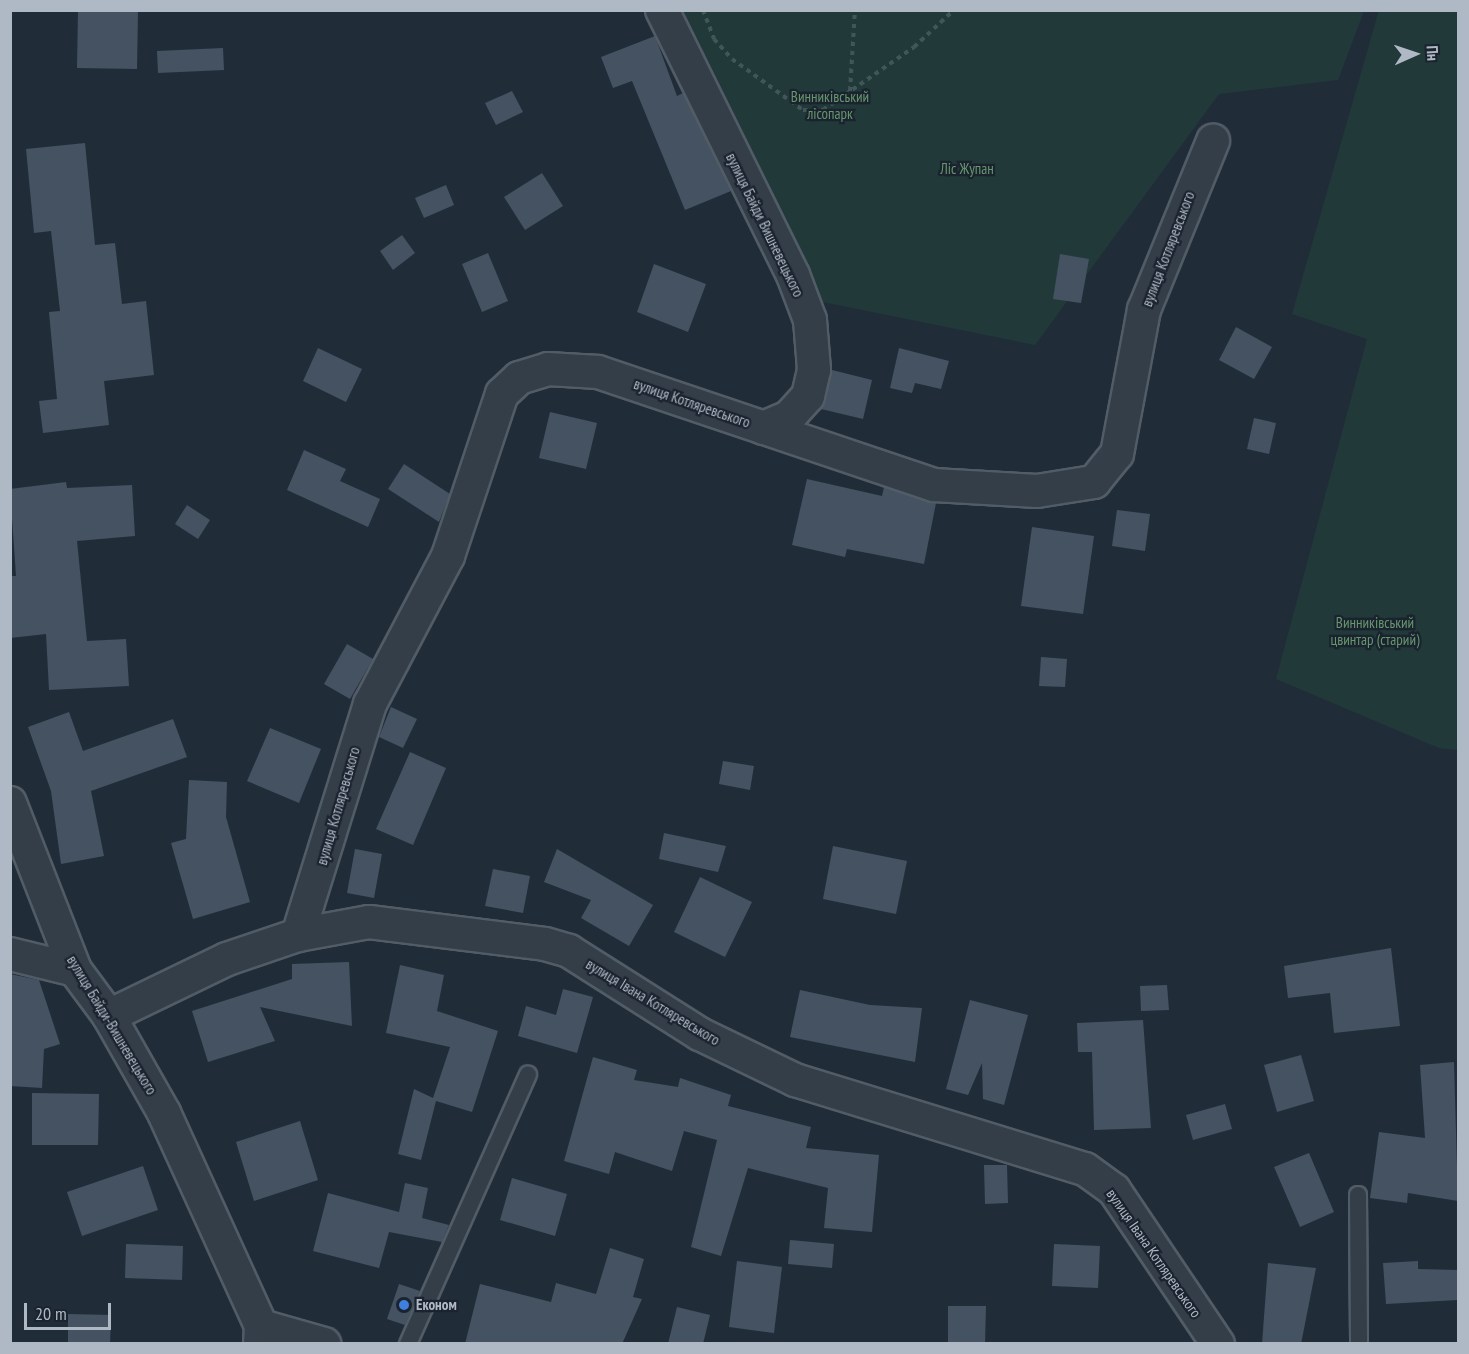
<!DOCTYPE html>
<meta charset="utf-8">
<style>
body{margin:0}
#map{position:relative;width:1469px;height:1354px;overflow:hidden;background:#202d39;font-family:"PT Sans Narrow",sans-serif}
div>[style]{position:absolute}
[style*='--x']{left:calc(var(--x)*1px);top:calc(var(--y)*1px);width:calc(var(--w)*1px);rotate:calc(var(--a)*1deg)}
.green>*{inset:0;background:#22393a}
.building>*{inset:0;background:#445261}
.path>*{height:4px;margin-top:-2px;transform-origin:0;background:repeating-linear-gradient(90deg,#405657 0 4.5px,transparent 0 9px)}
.roads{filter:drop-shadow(2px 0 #525c67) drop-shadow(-2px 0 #525c67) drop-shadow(0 2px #525c67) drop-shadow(0 -2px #525c67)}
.service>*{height:16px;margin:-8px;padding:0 8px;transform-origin:8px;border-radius:8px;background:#343e49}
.minor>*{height:32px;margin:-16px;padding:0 16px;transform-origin:16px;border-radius:16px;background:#343e49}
.dots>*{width:16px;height:16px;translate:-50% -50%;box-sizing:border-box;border:3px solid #1a232e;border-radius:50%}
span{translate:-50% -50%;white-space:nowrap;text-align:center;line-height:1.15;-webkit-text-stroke:4.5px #1a232e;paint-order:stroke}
.park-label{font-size:15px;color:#66976e}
.street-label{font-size:15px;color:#afb9c6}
.poi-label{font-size:15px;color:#afb9c6;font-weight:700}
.left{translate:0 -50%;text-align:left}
.frame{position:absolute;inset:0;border:12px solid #afb9c6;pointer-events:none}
.north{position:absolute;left:1385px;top:24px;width:60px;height:60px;-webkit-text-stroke:4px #1a232e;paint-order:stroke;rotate:87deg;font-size:16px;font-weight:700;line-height:24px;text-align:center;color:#afb9c6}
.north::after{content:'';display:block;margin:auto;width:21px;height:27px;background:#afb9c6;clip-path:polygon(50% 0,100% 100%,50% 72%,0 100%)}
.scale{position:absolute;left:24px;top:1303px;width:87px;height:27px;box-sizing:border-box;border:3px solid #afb9c6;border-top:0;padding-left:8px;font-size:18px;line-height:21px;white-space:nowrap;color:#afb9c6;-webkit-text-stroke:4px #1a232e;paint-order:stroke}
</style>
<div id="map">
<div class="green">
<div style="clip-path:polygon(1379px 10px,1458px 11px,1458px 750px,1439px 748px,1276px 679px,1367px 339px,1292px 314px)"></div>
<div style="clip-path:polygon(680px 11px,1364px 11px,1338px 80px,1219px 94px,1035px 345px,818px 301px,780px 211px)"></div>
</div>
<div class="building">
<div style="clip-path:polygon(78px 10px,138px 10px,137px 69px,77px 68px)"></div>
<div style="clip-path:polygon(655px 36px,677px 96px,683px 93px,731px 191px,685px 210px,632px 81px,613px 88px,601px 57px)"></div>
<div style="clip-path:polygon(223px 48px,224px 70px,158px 73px,157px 51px)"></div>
<div style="clip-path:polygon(512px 91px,523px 112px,496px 125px,485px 103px)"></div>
<div style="clip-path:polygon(85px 143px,95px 245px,115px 243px,122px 304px,146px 301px,154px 375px,104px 381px,109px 425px,43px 433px,39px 401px,57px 399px,49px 312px,60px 311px,51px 231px,34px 233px,26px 149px)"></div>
<div style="clip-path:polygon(542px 173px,563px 206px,525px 230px,504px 197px)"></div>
<div style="clip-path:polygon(446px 185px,454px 205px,424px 218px,415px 198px)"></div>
<div style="clip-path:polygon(402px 235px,415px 253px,393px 270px,380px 251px)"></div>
<div style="clip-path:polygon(488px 253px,508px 301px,482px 312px,462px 264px)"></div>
<div style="clip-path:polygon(1060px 254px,1089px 259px,1081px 303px,1053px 299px)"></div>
<div style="clip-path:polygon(654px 264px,706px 284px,688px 332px,637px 312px)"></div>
<div style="clip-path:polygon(1236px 327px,1272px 347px,1254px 379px,1219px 360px)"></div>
<div style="clip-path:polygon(318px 348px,362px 369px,346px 402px,303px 381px)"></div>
<div style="clip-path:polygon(899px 348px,949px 361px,941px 389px,915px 383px,912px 393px,890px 388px)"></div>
<div style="clip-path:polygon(832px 370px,872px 380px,863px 419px,821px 409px)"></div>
<div style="clip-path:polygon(550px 412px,597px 423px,586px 469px,539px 458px)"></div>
<div style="clip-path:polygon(1254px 418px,1276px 423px,1269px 454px,1247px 449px)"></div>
<div style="clip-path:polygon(304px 450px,346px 469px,340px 481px,380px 499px,368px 527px,287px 490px)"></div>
<div style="clip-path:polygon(404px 464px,450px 494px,439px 522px,388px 489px)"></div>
<div style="clip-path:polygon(807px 479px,882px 496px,884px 487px,936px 503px,924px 564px,847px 549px,845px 557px,792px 545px)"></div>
<div style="clip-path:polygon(66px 482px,67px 488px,132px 485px,135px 536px,77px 541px,87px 641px,126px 639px,129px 686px,49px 690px,46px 634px,10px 638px,10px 576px,16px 576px,10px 489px)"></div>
<div style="clip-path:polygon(187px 505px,210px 520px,198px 539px,175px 524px)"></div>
<div style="clip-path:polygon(1117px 510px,1150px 514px,1145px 551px,1112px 546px)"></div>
<div style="clip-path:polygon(1032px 527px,1094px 536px,1083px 614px,1021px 606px)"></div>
<div style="clip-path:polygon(347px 644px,373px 659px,350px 699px,324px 684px)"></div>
<div style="clip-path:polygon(1041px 657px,1067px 659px,1065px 687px,1039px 686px)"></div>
<div style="clip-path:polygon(391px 707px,417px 719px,403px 748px,379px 737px)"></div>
<div style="clip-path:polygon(69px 712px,83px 751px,173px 719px,187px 757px,91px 791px,104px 856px,61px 864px,51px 791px,28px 727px)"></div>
<div style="clip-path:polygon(270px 728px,321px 749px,299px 803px,247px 781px)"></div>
<div style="clip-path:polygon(410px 752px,446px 768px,413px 845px,376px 829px)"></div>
<div style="clip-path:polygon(723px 761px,754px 766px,750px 790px,719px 784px)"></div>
<div style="clip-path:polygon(189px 780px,227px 782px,226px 817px,250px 902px,193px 919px,171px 843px,186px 839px)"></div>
<div style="clip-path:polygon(664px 833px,726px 846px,718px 872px,659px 859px)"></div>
<div style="clip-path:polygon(833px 846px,907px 861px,896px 914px,823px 899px)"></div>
<div style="clip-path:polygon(355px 849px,382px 854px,374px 898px,347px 893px)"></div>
<div style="clip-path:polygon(557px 849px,653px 905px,629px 946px,581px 918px,591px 900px,544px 882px)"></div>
<div style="clip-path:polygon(493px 869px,530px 876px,523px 913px,485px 906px)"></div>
<div style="clip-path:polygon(700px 877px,752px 902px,725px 957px,674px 932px)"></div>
<div style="clip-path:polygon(1391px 948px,1400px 1026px,1334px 1033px,1330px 993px,1288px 998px,1284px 966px)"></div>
<div style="clip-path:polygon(349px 962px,352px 1026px,260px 1007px,275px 1041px,208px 1062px,192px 1011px,292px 979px,292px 964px)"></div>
<div style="clip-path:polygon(400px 965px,444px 975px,437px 1011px,498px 1031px,472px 1112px,436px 1101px,421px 1160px,398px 1154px,414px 1089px,433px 1098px,450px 1047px,386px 1033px)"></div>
<div style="clip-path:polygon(10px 974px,39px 980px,60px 1044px,44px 1049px,42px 1088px,10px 1086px)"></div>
<div style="clip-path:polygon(1167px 985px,1169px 1010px,1141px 1011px,1140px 986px)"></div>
<div style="clip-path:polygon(563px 989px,593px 997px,577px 1053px,518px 1036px,526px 1006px,556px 1015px)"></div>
<div style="clip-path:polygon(800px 990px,870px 1005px,922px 1008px,915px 1062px,790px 1037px)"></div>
<div style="clip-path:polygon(970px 1000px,1028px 1015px,1004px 1105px,983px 1099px,982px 1063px,968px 1095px,946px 1089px)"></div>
<div style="clip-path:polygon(1143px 1020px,1151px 1128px,1094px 1130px,1092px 1052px,1078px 1052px,1077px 1023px)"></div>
<div style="clip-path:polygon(1301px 1055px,1314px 1101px,1277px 1112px,1264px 1065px)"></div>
<div style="clip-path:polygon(593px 1057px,637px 1070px,634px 1080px,678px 1087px,680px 1078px,731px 1095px,728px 1106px,811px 1127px,806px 1148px,879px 1155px,872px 1232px,824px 1228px,828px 1188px,748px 1168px,721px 1256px,691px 1247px,717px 1140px,684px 1131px,672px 1171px,615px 1152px,609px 1174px,564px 1161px)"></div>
<div style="clip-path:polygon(1454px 1062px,1458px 1201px,1408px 1193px,1407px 1203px,1370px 1198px,1379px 1132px,1425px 1138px,1420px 1065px)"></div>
<div style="clip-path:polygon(32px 1093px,99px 1094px,98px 1145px,32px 1145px)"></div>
<div style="clip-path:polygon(1225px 1104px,1232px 1129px,1193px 1140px,1186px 1115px)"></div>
<div style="clip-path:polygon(300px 1121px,318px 1180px,254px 1201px,236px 1142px)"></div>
<div style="clip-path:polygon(1309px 1153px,1334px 1212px,1300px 1227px,1274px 1167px)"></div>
<div style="clip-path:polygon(984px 1165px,1007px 1165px,1008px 1203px,985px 1204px)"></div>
<div style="clip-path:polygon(143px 1166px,158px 1210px,82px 1236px,67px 1192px)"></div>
<div style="clip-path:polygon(512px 1178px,567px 1194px,555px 1236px,500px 1220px)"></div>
<div style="clip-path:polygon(405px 1183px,428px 1188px,422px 1218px,449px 1225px,442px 1242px,389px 1232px,379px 1268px,313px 1251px,328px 1193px,399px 1212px)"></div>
<div style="clip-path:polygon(790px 1240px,834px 1244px,832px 1268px,788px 1264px)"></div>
<div style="clip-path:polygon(126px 1244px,183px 1246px,182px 1280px,125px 1278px)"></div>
<div style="clip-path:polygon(1054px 1244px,1100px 1246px,1098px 1288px,1052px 1286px)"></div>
<div style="clip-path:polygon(610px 1248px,644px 1259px,633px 1297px,642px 1299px,622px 1344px,465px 1344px,480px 1284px,551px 1302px,556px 1283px,596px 1294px)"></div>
<div style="clip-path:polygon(737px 1261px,782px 1267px,774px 1333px,729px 1327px)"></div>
<div style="clip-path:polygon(1418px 1261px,1418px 1269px,1458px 1270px,1458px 1300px,1386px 1304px,1383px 1263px)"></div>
<div style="clip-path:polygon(1268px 1263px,1316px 1268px,1301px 1344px,1262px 1344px)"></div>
<div style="clip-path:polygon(399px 1284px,420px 1291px,405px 1325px,387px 1319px)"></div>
<div style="clip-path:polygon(948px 1306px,986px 1306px,985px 1344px,948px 1344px)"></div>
<div style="clip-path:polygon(677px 1307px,710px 1315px,703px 1344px,668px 1344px)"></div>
<div style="clip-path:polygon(68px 1314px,111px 1315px,110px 1344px,68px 1344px)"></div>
</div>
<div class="path">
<div style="--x:703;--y:10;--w:31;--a:69"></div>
<div style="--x:714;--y:39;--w:27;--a:48"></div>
<div style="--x:732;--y:59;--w:87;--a:35.7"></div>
<div style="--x:803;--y:110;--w:20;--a:0"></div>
<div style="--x:823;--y:110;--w:111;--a:-34.7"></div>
<div style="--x:914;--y:47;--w:54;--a:-42.8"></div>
<div style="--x:850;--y:91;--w:81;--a:-86.5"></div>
</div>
<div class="roads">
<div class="service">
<div style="--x:1358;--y:1195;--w:149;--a:89.6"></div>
<div style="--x:408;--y:1344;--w:295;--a:-66"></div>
</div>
<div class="minor">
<div style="--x:662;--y:10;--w:296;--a:63.7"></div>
<div style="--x:793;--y:275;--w:48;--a:69.3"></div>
<div style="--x:810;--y:320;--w:50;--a:85.4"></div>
<div style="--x:814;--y:370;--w:27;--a:103"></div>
<div style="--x:808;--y:396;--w:28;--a:132"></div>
<div style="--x:789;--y:417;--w:28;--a:157"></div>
<div style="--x:10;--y:803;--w:179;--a:68.7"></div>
<div style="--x:75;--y:970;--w:57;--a:53.5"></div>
<div style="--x:109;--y:1016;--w:112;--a:60.4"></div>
<div style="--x:164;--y:1113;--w:234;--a:65.5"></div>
<div style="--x:261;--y:1326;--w:18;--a:93"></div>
<div style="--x:298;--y:935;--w:242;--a:-72.7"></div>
<div style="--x:370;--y:704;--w:167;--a:-62.2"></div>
<div style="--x:448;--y:556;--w:171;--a:-71.6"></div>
<div style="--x:502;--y:394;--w:23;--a:-43"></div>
<div style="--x:519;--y:378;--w:30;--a:-17"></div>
<div style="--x:548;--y:369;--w:50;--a:3.4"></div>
<div style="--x:598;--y:372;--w:354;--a:18.6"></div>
<div style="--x:934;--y:485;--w:103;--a:3.3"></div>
<div style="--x:1037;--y:491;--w:58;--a:-9"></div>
<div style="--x:1094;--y:482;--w:36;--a:-51"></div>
<div style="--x:1117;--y:454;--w:147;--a:-79.4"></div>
<div style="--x:1144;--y:310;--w:183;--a:-67.8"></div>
<div style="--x:10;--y:954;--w:67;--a:13.8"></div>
<div style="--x:109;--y:1016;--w:131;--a:-25.8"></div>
<div style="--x:227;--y:959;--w:75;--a:-18.7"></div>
<div style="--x:298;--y:935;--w:72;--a:-10.4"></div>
<div style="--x:369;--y:922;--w:177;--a:7.1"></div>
<div style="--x:545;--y:944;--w:25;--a:16"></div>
<div style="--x:569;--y:951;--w:155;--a:32.4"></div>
<div style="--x:700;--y:1034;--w:106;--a:25.8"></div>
<div style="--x:795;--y:1080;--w:303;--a:17.1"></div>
<div style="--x:1085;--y:1169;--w:36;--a:36"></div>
<div style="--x:1114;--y:1190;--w:186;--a:56"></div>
<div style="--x:261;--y:1326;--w:66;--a:15.9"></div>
</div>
</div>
<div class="dots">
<div style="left:404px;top:1305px;background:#3f7fe0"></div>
</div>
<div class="park-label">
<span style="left:830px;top:105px">Винниківський<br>лісопарк</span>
<span style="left:967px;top:169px">Ліс Жупан</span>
<span style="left:1375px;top:631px">Винниківський<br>цвинтар (старий)</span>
</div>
<div class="street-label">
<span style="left:765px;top:225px;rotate:64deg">вулиця Байди Вишневецького</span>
<span style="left:1168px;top:249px;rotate:-69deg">вулиця Котляревського</span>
<span style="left:692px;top:403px;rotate:19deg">вулиця Котляревського</span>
<span style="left:338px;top:806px;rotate:-74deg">вулиця Котляревського</span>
<span style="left:653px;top:1002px;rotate:31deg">вулиця Івана Котляревського</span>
<span style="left:112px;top:1025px;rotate:59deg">вулиця Байди-Вишневецького</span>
<span style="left:1154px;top:1253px;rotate:55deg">вулиця Івана Котляревського</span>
</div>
<div class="poi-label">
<span class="left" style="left:416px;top:1305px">Економ</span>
</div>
<div class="frame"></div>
<div class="north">Пн</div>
<div class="scale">20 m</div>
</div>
